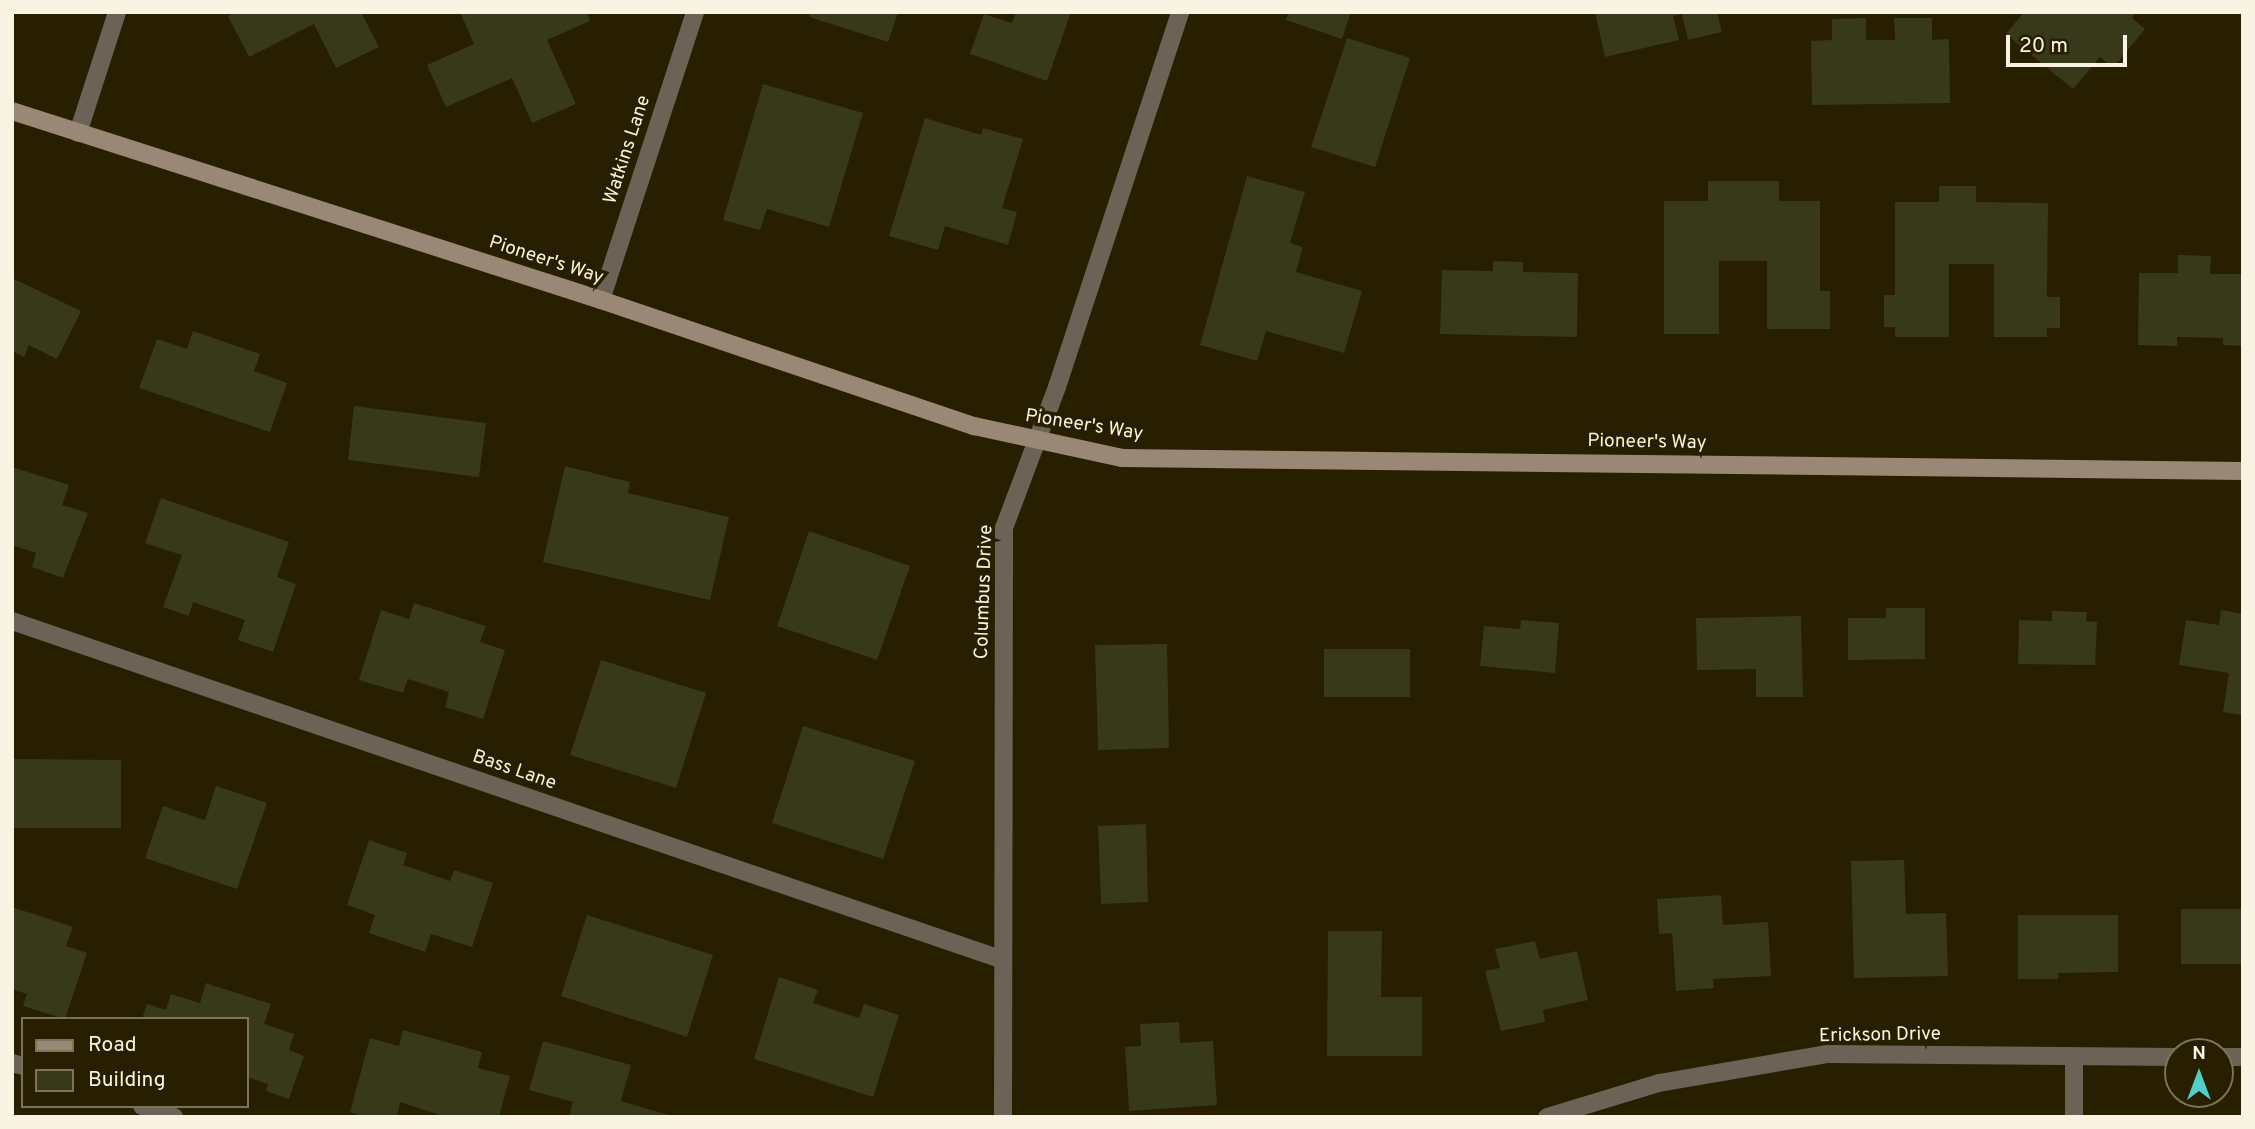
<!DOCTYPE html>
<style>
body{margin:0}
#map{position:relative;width:2255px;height:1129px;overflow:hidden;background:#281e00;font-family:Overpass,sans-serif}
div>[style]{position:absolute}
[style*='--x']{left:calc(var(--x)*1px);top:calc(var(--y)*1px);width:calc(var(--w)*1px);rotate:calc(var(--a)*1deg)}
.building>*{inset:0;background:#37391a}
.street>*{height:18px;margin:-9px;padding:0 9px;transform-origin:9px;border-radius:9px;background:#6c6256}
.secondary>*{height:18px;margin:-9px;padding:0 9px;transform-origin:9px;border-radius:9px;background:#988875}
span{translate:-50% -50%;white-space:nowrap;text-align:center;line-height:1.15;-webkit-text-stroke:7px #281e00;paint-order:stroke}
.street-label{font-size:19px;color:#f9f3e1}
.frame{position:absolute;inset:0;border:14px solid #f9f3e1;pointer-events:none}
.legend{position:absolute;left:21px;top:1017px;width:228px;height:91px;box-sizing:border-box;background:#281e00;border:2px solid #7c735a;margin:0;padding:9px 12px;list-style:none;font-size:21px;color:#f9f3e1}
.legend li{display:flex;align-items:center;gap:14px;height:35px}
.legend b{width:35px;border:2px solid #7c735a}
.north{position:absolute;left:2164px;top:1038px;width:70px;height:70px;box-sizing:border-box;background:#281e00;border:2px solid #7c735a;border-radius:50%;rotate:0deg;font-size:19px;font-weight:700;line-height:28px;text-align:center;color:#f9f3e1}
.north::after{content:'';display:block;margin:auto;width:24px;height:32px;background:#53cdca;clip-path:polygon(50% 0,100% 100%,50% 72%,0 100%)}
.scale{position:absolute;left:2006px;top:35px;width:121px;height:32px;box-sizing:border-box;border:4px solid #f9f3e1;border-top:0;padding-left:9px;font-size:21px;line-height:24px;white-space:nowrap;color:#f9f3e1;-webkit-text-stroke:5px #281e00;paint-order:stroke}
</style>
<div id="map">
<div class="building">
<div style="clip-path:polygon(236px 12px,361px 12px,379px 47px,336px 68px,314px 24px,249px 57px,228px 16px)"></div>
<div style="clip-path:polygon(460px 12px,587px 12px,590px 21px,547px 40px,576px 104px,532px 123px,512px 78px,446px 107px,427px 65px,474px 44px)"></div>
<div style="clip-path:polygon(810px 12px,898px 12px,888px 42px,809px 17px)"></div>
<div style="clip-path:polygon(1016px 12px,1071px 12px,1047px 81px,970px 54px,984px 14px,1012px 23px)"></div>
<div style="clip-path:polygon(1289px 12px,1351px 12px,1342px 39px,1286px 20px)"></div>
<div style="clip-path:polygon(1595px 12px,1717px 12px,1722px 32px,1688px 40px,1682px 14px,1673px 16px,1679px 40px,1605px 57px)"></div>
<div style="clip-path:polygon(2024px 12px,2136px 12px,2132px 18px,2145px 29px,2113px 68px,2100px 57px,2073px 89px,2006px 34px)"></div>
<div style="clip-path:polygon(1866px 18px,1866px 40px,1895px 40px,1894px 18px,1932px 18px,1932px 40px,1949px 39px,1950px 103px,1812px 105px,1811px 41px,1832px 40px,1832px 19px)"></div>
<div style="clip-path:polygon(1347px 38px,1410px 58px,1375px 167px,1311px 147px)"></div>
<div style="clip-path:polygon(763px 84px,863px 113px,829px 227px,767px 209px,760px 230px,723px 220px)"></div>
<div style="clip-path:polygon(925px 118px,981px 135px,983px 128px,1023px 139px,1002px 208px,1017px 212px,1008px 245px,945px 226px,938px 250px,889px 236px)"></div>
<div style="clip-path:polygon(1247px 176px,1305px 192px,1290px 243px,1303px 247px,1296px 272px,1362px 291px,1344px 353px,1266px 331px,1257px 361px,1200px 345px)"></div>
<div style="clip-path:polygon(1708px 181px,1779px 181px,1779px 201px,1820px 201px,1820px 291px,1830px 291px,1830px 329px,1767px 329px,1767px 261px,1719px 261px,1719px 334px,1664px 334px,1664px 201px,1708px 201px)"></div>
<div style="clip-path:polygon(1939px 186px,1976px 186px,1976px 202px,2048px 203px,2047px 297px,2060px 297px,2060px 328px,2047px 328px,2047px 337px,1994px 337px,1994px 264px,1949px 264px,1949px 337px,1895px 337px,1895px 327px,1884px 327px,1884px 295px,1895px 295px,1895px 202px,1939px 202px)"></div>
<div style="clip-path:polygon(2178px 255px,2211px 256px,2210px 274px,2243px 274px,2243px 346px,2223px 345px,2223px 338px,2177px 337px,2177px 346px,2138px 345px,2139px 273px,2178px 273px)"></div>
<div style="clip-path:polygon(1493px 261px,1523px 262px,1523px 272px,1578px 273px,1577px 337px,1440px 334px,1442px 270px,1493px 271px)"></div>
<div style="clip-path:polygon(12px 278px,81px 311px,57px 359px,29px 345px,24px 357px,12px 351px)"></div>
<div style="clip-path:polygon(193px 331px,260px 354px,254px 371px,287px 383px,270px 432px,139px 388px,157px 339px,187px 349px)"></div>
<div style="clip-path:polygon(354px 406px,486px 423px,479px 477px,348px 460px)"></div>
<div style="clip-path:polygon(565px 466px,630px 482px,628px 493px,729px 517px,710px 600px,543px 562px)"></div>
<div style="clip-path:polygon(12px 467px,69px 485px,62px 505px,88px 513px,63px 578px,32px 567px,36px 553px,12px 545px)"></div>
<div style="clip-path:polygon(161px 498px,289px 542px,277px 577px,296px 584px,273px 652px,238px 640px,245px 620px,193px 602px,189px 616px,163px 607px,182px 555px,145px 543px)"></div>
<div style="clip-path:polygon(809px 531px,910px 566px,877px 660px,777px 626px)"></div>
<div style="clip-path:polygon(414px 603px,486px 626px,480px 642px,505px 650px,483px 719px,445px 707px,449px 692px,408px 679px,403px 693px,359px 680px,381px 610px,409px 619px)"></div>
<div style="clip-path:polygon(1886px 608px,1925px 608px,1925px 659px,1848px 660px,1848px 618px,1886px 618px)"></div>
<div style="clip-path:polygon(2221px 610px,2243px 614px,2243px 715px,2223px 712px,2229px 673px,2179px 665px,2186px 620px,2219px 625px)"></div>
<div style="clip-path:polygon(2052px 611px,2087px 612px,2086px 621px,2097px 622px,2095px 665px,2018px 664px,2019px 620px,2052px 621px)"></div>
<div style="clip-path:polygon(1801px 616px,1803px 697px,1756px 697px,1756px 669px,1697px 670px,1696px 618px)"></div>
<div style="clip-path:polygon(1521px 620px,1559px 623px,1555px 673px,1480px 666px,1484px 626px,1520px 629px)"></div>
<div style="clip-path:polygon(1167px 644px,1169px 748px,1098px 750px,1095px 645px)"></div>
<div style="clip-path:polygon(1324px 649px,1410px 649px,1410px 697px,1324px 697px)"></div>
<div style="clip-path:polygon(601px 660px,706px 693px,676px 788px,570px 755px)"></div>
<div style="clip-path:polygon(803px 726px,915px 761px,883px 859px,772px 823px)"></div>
<div style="clip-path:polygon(12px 759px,121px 760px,121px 828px,12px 828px)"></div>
<div style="clip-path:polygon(216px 786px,267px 803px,237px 889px,145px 858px,163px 806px,205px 820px)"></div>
<div style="clip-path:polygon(1146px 824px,1148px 902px,1101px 904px,1098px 826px)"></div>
<div style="clip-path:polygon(369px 840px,407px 853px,403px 865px,450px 881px,454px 870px,493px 883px,472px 947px,431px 934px,425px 952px,369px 933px,375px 915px,347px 905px)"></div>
<div style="clip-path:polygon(1904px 860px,1906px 914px,1946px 913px,1948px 976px,1854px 978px,1851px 861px)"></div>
<div style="clip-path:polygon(1721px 895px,1723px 925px,1768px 922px,1771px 976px,1713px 979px,1714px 988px,1676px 991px,1672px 933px,1659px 934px,1657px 899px)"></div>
<div style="clip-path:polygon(12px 907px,73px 927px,66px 946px,87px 953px,65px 1019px,23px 1006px,27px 994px,12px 989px)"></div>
<div style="clip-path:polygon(2181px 909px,2243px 909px,2243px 964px,2181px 964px)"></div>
<div style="clip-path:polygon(587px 915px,713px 955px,687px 1037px,561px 996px)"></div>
<div style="clip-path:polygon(2018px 915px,2118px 915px,2118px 972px,2058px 973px,2058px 979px,2018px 979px)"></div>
<div style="clip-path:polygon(1328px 931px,1382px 931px,1381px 997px,1422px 997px,1422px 1056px,1327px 1056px)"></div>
<div style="clip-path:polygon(1535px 941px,1540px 959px,1577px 951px,1588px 1000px,1543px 1010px,1545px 1022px,1501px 1031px,1485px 971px,1500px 968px,1495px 949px)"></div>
<div style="clip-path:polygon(779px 977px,818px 990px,813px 1003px,859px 1018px,864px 1004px,899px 1015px,873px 1097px,754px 1059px)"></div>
<div style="clip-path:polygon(206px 983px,271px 1004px,264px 1024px,294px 1034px,289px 1050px,304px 1056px,289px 1099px,266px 1091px,268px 1084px,247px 1077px,247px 1019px,142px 1019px,147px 1004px,166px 1010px,171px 994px,200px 1003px)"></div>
<div style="clip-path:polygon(1179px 1022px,1180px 1043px,1213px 1041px,1217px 1105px,1129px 1111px,1125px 1047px,1141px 1046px,1140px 1024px)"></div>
<div style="clip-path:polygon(403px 1030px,482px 1052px,478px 1068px,510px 1076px,499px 1117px,446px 1117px,400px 1102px,397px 1117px,366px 1117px,350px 1112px,370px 1038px,399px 1046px)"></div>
<div style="clip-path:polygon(543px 1041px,631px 1065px,621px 1101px,675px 1117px,569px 1117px,573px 1102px,529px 1090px)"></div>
</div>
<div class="street">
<div style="--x:78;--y:133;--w:127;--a:-72.1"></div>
<div style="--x:601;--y:300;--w:303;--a:-71.9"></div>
<div style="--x:12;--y:621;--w:1047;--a:18.88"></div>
<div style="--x:2220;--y:1057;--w:23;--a:0"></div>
<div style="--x:12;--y:1063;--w:11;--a:15"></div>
<div style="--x:142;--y:1106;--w:34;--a:19"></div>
<div style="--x:1003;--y:1117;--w:589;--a:-89.9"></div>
<div style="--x:1004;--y:528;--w:151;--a:-69.4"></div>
<div style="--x:1057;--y:387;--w:395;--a:-71.8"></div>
<div style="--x:1547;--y:1117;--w:117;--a:-16.9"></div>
<div style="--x:1659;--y:1083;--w:170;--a:-9.8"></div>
<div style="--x:1827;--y:1054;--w:351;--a:0.5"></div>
<div style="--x:2074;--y:1117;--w:59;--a:-90"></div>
</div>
<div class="secondary">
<div style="--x:12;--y:111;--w:619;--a:17.79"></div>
<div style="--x:601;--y:300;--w:394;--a:18.7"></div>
<div style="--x:974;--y:426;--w:151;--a:12.2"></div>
<div style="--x:1122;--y:458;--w:1121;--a:0.66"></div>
</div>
<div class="street-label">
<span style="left:628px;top:150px;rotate:-72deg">Watkins Lane</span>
<span style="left:546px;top:261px;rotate:18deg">Pioneer's Way</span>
<span style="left:1084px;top:426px;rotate:9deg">Pioneer's Way</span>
<span style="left:1647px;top:443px;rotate:1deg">Pioneer's Way</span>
<span style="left:985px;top:592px;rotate:-88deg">Columbus Drive</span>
<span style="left:514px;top:771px;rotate:19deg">Bass Lane</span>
<span style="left:1880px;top:1036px;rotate:-1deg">Erickson Drive</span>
</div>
<div class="frame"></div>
<ul class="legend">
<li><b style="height:9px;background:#988875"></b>Road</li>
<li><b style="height:19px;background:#37391a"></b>Building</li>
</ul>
<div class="north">N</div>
<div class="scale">20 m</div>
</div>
